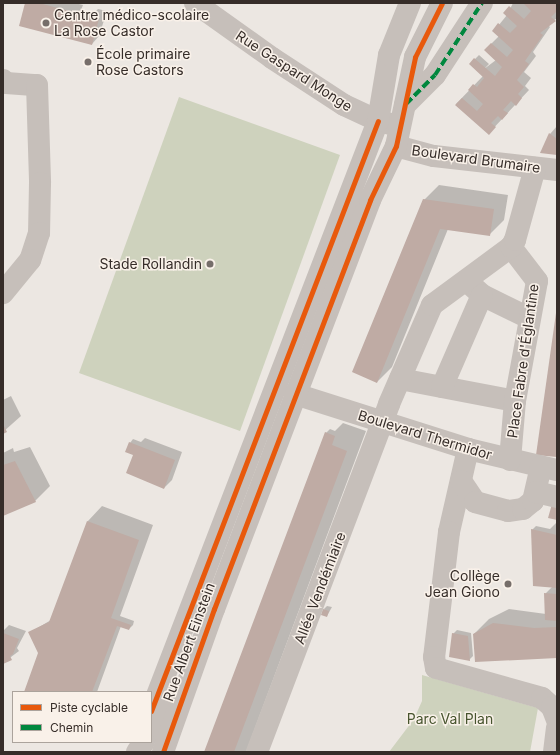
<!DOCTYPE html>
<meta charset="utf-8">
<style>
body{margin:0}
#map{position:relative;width:560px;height:755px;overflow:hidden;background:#ece7e2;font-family:Inter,sans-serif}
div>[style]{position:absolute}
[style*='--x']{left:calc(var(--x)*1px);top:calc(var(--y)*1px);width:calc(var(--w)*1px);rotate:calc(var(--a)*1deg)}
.green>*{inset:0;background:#ced2bd}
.shadow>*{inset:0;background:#0003}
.building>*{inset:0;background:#bfaba4}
.minor>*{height:22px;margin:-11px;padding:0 11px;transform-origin:11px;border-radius:11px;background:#c6bfba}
.quiet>*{height:4px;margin-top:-2px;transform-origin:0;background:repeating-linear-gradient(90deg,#00873e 0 8px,transparent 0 12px)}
.cycleway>*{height:5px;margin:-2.5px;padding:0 2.5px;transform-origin:2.5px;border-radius:2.5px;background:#e8590c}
.dots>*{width:11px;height:11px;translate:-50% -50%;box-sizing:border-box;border:2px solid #f9f1e9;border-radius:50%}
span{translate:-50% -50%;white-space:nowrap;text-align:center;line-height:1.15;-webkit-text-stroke:3px #f9f1e9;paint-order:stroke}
.poi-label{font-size:14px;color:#362d29}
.left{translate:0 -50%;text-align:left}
.right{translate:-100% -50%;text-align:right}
.street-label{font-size:14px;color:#362d29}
.park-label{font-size:14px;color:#47542e}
.frame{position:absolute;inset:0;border:4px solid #362d29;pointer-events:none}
.legend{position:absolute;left:12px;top:691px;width:140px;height:52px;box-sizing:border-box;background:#f9f1e9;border:1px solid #aba39c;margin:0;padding:5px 7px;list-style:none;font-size:12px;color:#362d29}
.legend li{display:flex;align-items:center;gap:8px;height:20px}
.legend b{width:20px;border:1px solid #aba39c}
</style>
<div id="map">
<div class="green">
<div style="clip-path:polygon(179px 97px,340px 155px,240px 431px,79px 373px)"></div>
<div style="clip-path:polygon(422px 675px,538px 708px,530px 752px,389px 752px,414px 719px,422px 701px)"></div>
</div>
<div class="shadow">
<div style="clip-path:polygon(26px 3px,75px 3px,83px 5px,81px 10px,94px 13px,98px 9px,107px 11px,99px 36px,92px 44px)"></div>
<div style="clip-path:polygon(513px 3px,557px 3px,557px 18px,548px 25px,550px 27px,533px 52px,536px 56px,524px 72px,531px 78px,525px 86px,529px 90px,489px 133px,456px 104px,483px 76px,470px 64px,479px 55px,489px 64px,484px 69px,496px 60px,485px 50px,499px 36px,494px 31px,507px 15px)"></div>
<div style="clip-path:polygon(557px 126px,557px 154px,542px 152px,550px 134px)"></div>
<div style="clip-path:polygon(439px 185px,508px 195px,504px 220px,489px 235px,448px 229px,392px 367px,377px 382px,424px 200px)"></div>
<div style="clip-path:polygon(11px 396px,21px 416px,3px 432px,3px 400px)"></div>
<div style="clip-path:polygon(343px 423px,366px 431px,246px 752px,205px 752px,326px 433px,330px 429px,335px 431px)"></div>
<div style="clip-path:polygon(145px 438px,182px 452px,172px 480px,164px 488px,130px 443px,133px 439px,141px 442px)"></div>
<div style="clip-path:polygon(30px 447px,50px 486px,35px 501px,3px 515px,3px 453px,13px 448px,14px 452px)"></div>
<div style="clip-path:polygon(102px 506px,153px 525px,120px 616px,134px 621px,133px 625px,129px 629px,121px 626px,97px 692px,25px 692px,41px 649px,29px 633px,51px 620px,88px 521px)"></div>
<div style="clip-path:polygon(557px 522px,557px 657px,474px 634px,489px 619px,509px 609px,546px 614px,546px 593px,553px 586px,534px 585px,532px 530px,536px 526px,550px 529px)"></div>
<div style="clip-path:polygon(327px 606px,332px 607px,327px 616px,324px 609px)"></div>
<div style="clip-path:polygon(9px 625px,26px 631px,17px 648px,19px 651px,3px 663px,3px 631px)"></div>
<div style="clip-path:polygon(457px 630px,471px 633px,473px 656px,469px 660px,453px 634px)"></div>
</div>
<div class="building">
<div style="clip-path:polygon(25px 3px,39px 3px,99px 19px,92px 45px,19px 26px)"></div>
<div style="clip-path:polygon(523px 3px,557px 3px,557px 11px,551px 17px,556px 21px,540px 33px,543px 35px,525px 61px,529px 64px,517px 80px,524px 87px,518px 94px,522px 98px,516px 106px,511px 101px,503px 110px,508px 113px,502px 120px,498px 116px,491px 123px,496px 127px,489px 135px,455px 105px,462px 98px,477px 111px,483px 104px,468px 90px,473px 84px,477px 87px,484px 78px,469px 64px,474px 58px,495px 76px,502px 67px,484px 50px,491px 43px,507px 57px,513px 50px,492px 31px,498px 23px,510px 33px,517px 26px,503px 13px,509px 6px,524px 19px,531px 11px)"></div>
<div style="clip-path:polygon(549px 133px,557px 139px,557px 155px,540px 153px)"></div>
<div style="clip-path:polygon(423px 199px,494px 209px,490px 236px,440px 229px,377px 383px,352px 372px)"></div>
<div style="clip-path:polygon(556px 313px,557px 313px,557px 457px,536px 455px)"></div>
<div style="clip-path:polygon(3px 424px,7px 432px,3px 434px)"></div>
<div style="clip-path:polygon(325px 432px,335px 436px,332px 445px,347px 451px,234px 752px,204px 752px)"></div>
<div style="clip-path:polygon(129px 442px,175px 460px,164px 489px,126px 473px,133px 455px,125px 452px)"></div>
<div style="clip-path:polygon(15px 461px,36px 502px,3px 516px,3px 465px)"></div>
<div style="clip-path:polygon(552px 504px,557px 505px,557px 520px,548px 518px)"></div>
<div style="clip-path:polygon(87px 521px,139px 540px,111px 618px,131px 625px,129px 630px,117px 626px,92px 692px,24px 692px,38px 653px,28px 632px,49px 622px)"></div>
<div style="clip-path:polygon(531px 529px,557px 535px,557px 588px,533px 586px)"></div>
<div style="clip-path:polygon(544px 593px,557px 594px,557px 621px,545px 620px)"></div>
<div style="clip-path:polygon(323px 609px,329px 611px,327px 617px,321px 615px)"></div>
<div style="clip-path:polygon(493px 623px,534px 628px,557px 627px,557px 658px,475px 662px,473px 634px)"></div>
<div style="clip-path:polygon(3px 633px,19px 639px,13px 654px,10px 656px,12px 660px,3px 664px)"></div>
<div style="clip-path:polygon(452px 633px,468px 636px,470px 661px,449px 657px)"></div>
</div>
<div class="minor">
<div style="--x:195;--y:3;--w:95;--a:35.5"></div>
<div style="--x:272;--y:58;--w:86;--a:33.1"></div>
<div style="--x:344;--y:105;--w:38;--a:25"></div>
<div style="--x:378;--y:121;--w:13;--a:13"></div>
<div style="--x:3;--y:80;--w:4;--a:45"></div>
<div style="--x:6;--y:83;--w:31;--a:4"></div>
<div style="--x:37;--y:85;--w:98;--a:88.2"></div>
<div style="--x:40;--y:183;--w:50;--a:91.1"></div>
<div style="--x:39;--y:233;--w:28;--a:108"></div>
<div style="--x:30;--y:260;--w:43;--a:129.3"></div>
<div style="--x:405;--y:105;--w:42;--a:-45"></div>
<div style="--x:435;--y:75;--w:86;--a:-56.9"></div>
<div style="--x:396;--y:146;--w:39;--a:15"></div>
<div style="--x:434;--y:156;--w:124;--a:6.5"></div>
<div style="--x:471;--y:285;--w:15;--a:42"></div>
<div style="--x:482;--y:295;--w:52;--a:26.1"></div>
<div style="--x:400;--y:379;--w:117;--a:10.8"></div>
<div style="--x:442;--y:387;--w:100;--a:-66.5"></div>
<div style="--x:295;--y:394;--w:182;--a:17.6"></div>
<div style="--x:468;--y:449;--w:91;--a:13.3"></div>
<div style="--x:468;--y:449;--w:85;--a:102.9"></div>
<div style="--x:449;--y:532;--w:126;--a:96.8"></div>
<div style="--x:434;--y:657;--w:11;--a:80"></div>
<div style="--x:436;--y:668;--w:110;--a:15.8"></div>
<div style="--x:542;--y:698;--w:13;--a:42"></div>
<div style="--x:552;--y:707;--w:14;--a:69"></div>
<div style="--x:510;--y:460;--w:59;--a:-85.2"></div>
<div style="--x:515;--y:401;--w:122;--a:-79.6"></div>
<div style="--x:537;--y:281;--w:43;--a:-127.4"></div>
<div style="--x:461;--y:481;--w:25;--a:56"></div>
<div style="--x:475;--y:502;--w:34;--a:15"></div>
<div style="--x:508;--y:511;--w:15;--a:-8"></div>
<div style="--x:523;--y:509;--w:13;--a:-39"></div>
<div style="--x:533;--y:501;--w:35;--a:-77"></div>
<div style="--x:536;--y:492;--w:22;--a:13"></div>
<div style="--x:151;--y:711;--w:632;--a:-68.96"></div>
<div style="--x:378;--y:121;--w:67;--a:-80.5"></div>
<div style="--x:389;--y:55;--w:56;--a:-68"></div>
<div style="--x:151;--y:733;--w:38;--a:-55"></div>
<div style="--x:137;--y:752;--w:12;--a:-55"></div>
<div style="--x:163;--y:752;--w:152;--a:-70.4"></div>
<div style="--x:214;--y:609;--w:438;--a:-69.1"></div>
<div style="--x:370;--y:200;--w:60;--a:-64.3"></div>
<div style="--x:396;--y:146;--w:91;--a:-77.9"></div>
<div style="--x:415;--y:57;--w:60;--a:-63.4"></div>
<div style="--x:257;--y:752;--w:372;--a:-69.2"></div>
<div style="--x:389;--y:404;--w:108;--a:-66.5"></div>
<div style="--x:432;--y:305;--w:98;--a:-36.3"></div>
<div style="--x:511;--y:247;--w:8;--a:-60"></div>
<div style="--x:515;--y:240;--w:75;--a:-74.5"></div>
<div style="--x:554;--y:752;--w:24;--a:-83"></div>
</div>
<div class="quiet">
<div style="--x:406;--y:104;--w:41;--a:-45"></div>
<div style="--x:435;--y:75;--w:86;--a:-56.9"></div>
</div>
<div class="cycleway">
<div style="--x:151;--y:711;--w:632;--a:-68.96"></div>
<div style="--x:163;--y:752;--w:152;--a:-70.4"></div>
<div style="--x:214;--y:609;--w:438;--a:-69.1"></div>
<div style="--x:370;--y:200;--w:60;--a:-64.3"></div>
<div style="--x:396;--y:146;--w:91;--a:-77.9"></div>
<div style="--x:415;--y:57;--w:60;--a:-63.4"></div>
</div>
<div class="dots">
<div style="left:46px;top:23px;background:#766e6a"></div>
<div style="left:88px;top:62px;background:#766e6a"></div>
<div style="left:210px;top:264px;background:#766e6a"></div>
<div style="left:508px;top:584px;background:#766e6a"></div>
</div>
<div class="poi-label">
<span class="left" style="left:54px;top:23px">Centre médico-scolaire<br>La Rose Castor</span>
<span class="left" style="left:96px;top:62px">École primaire<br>Rose Castors</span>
<span class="right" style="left:202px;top:264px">Stade Rollandin</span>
<span class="right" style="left:500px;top:584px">Collège<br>Jean Giono</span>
</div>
<div class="street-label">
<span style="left:294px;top:71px;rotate:33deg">Rue Gaspard Monge</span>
<span style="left:476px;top:159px;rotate:8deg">Boulevard Brumaire</span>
<span style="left:523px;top:361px;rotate:-82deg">Place Fabre d'Églantine</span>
<span style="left:425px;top:435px;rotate:17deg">Boulevard Thermidor</span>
<span style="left:320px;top:588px;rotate:-69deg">Allée Vendémiaire</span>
<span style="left:189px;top:642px;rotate:-70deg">Rue Albert Einstein</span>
</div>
<div class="park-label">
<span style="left:450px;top:719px">Parc Val Plan</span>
</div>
<div class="frame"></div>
<ul class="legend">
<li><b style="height:5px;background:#e8590c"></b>Piste cyclable</li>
<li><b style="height:5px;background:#00873e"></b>Chemin</li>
</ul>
</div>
